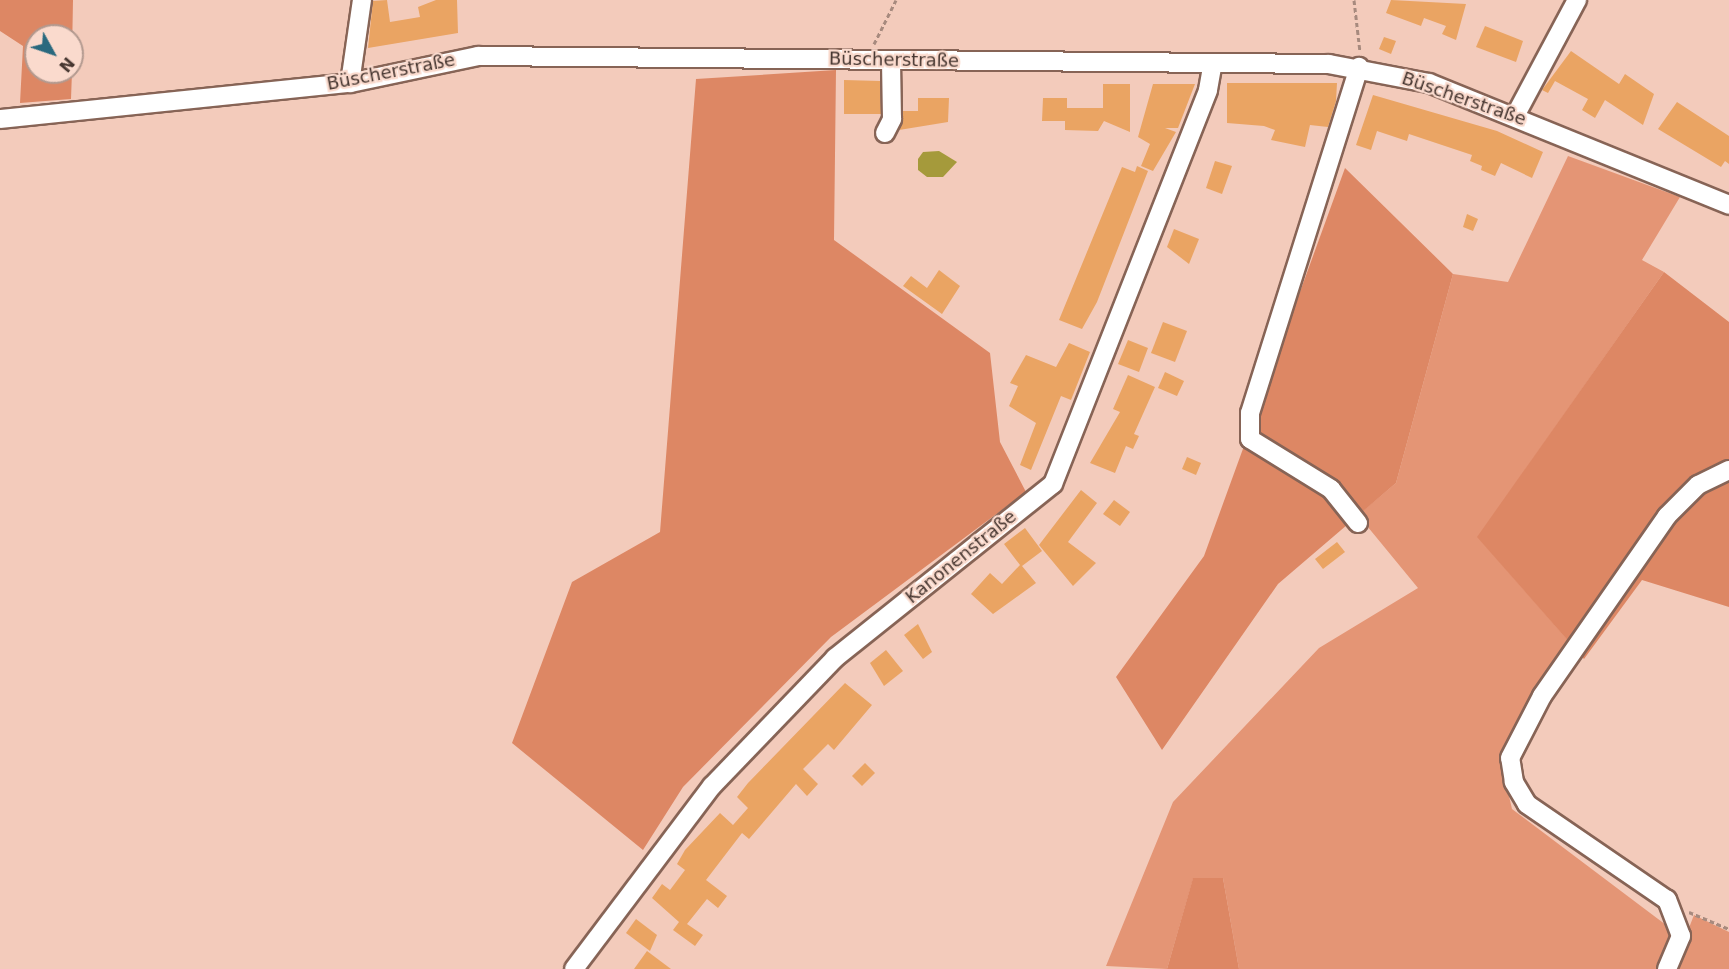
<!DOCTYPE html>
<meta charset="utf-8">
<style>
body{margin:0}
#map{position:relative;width:1729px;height:969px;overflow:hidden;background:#f3cbbb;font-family:"DejaVu Sans",sans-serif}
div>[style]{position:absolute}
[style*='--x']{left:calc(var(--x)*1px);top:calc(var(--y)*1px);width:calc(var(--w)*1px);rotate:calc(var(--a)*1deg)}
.green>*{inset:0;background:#e49575}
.forest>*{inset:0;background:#dd8764}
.water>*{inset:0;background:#a59a3b}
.building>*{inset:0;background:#eaa463}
.path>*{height:3px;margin-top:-1.5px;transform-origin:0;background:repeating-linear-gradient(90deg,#a78a7e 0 4.5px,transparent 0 7.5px)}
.roads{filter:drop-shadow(2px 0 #876456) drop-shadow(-2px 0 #876456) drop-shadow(0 2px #876456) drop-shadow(0 -2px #876456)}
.minor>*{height:18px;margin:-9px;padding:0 9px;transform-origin:9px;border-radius:9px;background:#fff}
span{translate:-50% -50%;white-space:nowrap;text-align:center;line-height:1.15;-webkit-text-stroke:4.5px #fadacd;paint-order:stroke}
.street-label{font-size:18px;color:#473731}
.north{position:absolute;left:24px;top:24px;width:60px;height:60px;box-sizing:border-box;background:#fadacd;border:2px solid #b2998f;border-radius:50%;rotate:130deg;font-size:16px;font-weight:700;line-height:24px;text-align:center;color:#473731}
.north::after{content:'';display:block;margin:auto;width:21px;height:27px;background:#2a697e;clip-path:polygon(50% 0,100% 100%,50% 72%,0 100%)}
</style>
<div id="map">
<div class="green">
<div style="clip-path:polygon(1568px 156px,1680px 197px,1642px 260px,1664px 272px,1478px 537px,1572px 645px,1530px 701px,1500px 757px,1512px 809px,1674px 931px,1659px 969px,1239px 969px,1223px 878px,1193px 879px,1167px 969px,1106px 966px,1173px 802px,1319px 648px,1418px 588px,1358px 515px,1396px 483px,1453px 274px,1508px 282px)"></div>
<div style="clip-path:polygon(1694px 915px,1729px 932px,1729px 969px,1673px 969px)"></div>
</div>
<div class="forest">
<div style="clip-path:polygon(0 0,73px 0,72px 55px,72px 36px,36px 36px,36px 72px,72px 72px,71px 99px,20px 103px,23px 46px,0 31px)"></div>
<div style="clip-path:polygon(836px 70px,834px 240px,990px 353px,1000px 442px,1026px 492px,831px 637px,683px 787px,643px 850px,512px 743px,572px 582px,660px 532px,696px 79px)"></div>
<div style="clip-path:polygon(1345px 168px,1453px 274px,1396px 483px,1278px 584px,1162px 750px,1116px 677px,1204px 556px)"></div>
<div style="clip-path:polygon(1664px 272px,1729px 322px,1729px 607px,1642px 580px,1584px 659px,1477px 537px)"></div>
<div style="clip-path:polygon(1193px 878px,1223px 878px,1239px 969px,1167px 969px)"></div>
</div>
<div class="water">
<div style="clip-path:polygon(939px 151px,957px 162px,943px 177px,927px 177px,918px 170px,918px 159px,923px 152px)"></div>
</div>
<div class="building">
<div style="clip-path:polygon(387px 0,390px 22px,420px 17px,418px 7px,436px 0,457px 0,458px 33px,368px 48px,373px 1px)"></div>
<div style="clip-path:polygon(1391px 0,1466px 4px,1456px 40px,1442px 34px,1446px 26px,1424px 18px,1421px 26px,1386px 13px)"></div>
<div style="clip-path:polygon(1485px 26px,1523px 41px,1516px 62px,1476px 47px)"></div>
<div style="clip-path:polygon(1384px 37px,1396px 41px,1391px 54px,1379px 49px)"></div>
<div style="clip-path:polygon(1571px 51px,1619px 84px,1625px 74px,1654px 94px,1643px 125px,1605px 100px,1595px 118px,1582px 110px,1588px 99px,1555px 81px,1548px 93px,1542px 90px)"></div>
<div style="clip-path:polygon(844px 80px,880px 81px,881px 114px,844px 114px)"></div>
<div style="clip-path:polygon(1227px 83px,1337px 83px,1336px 101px,1328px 127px,1310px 125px,1305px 147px,1271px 140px,1275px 130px,1264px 126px,1227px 123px)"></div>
<div style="clip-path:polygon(1103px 84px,1130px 84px,1130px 132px,1104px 121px,1098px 131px,1065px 130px,1065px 121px,1042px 121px,1043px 98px,1067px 98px,1067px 108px,1103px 108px)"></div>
<div style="clip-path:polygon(1153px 84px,1195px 84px,1178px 128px,1165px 128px,1176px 132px,1153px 171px,1141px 166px,1150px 144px,1138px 137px)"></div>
<div style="clip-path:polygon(1373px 95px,1497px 131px,1543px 152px,1532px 178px,1501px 163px,1495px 176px,1481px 170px,1482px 166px,1470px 161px,1472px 155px,1409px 134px,1407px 141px,1377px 131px,1371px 150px,1356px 145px)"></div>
<div style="clip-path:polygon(918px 98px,949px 98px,948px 122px,899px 130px,903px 111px,918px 111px)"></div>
<div style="clip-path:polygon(1677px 102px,1729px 136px,1729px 164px,1725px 161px,1721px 167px,1658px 129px)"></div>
<div style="clip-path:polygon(1215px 161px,1232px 166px,1222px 194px,1206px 188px)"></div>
<div style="clip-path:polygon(1137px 166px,1148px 171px,1097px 302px,1082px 329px,1059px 320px,1122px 167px,1135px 172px)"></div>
<div style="clip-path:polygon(1467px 214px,1478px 219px,1473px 231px,1463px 227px)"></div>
<div style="clip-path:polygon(1174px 229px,1199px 239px,1189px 264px,1167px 247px)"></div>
<div style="clip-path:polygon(939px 270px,960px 286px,942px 314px,903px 286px,911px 276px,927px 288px)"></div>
<div style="clip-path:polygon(1163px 322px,1187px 331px,1175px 362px,1151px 353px)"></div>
<div style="clip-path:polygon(1128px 340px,1148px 348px,1139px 372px,1118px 364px)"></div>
<div style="clip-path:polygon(1069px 343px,1090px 352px,1071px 400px,1061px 396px,1031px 470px,1020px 465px,1036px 423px,1009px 406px,1018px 386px,1010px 383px,1026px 355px,1056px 367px)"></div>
<div style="clip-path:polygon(1165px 372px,1184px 381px,1177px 396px,1158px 388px)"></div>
<div style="clip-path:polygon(1128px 375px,1155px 387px,1134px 434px,1139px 436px,1133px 449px,1126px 446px,1115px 473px,1090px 463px,1120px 412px,1113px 409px)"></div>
<div style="clip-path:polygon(1187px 457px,1201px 463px,1196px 475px,1182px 469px)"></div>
<div style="clip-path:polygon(1081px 490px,1097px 503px,1068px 542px,1096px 563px,1073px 586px,1039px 545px)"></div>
<div style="clip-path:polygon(1114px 500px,1130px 512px,1120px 526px,1103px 514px)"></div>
<div style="clip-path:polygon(1025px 528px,1042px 551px,1022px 566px,1036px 583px,993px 614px,971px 594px,990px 573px,1002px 584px,1020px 565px,1004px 544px)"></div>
<div style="clip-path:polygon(1337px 542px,1345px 552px,1323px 569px,1315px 559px)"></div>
<div style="clip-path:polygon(918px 624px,932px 652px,923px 659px,904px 635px)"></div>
<div style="clip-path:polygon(886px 650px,903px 671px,884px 686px,870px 663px)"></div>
<div style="clip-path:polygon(845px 683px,872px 705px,834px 750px,828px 744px,803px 769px,818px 784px,807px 796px,796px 784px,749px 839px,742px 833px,706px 880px,727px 896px,718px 908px,707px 899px,687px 924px,703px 935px,695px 946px,673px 930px,679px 922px,652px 898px,662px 884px,670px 890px,685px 870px,677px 864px,685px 850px,720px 813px,733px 825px,748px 808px,737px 797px,748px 783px)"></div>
<div style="clip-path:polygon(865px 763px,875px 773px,862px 786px,852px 776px)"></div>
<div style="clip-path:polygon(636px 919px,657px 935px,650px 951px,626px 933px)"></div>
<div style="clip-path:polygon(647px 951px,671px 969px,634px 969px)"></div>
</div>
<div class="path">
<div style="--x:1354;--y:0;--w:52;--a:83.4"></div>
<div style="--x:874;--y:44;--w:49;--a:-63.4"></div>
<div style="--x:1689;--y:912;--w:43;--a:23"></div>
</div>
<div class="roads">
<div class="minor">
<div style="--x:350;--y:83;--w:84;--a:-81.8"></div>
<div style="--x:1515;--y:116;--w:132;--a:-61.9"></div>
<div style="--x:0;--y:119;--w:352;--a:-5.9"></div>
<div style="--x:350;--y:83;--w:131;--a:-11.9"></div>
<div style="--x:478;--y:56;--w:851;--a:0.54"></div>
<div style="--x:1329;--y:64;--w:102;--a:10.8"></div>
<div style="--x:1429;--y:83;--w:324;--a:22.1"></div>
<div style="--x:885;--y:133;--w:16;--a:-63"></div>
<div style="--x:892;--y:119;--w:59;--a:-91"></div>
<div style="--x:1358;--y:523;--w:43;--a:-128.5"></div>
<div style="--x:1331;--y:489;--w:95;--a:-148.3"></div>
<div style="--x:1250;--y:439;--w:26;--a:-90"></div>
<div style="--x:1250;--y:413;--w:363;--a:-72.5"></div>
<div style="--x:574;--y:969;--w:229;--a:-53"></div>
<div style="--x:712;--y:786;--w:178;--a:-46.1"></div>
<div style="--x:835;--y:658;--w:279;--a:-38.6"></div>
<div style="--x:1053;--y:484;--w:423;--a:-68.5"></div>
<div style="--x:1208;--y:90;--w:27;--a:-80"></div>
<div style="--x:1667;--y:969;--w:36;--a:-67"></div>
<div style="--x:1681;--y:936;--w:39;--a:-111"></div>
<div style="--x:1667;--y:900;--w:170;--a:-145.6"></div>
<div style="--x:1527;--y:804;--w:26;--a:-121"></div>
<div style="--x:1514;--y:782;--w:24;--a:-99"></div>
<div style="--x:1510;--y:758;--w:70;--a:-62.7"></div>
<div style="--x:1542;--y:696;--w:219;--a:-55.2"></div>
<div style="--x:1667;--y:516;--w:44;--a:-45"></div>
<div style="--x:1698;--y:485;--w:34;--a:-26"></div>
</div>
</div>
<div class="street-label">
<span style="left:894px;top:60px;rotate:1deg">Büscherstraße</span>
<span style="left:391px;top:72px;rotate:-11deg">Büscherstraße</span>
<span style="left:1464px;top:99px;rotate:19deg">Büscherstraße</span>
<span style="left:961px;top:557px;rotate:-39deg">Kanonenstraße</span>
</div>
<div class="north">N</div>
</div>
